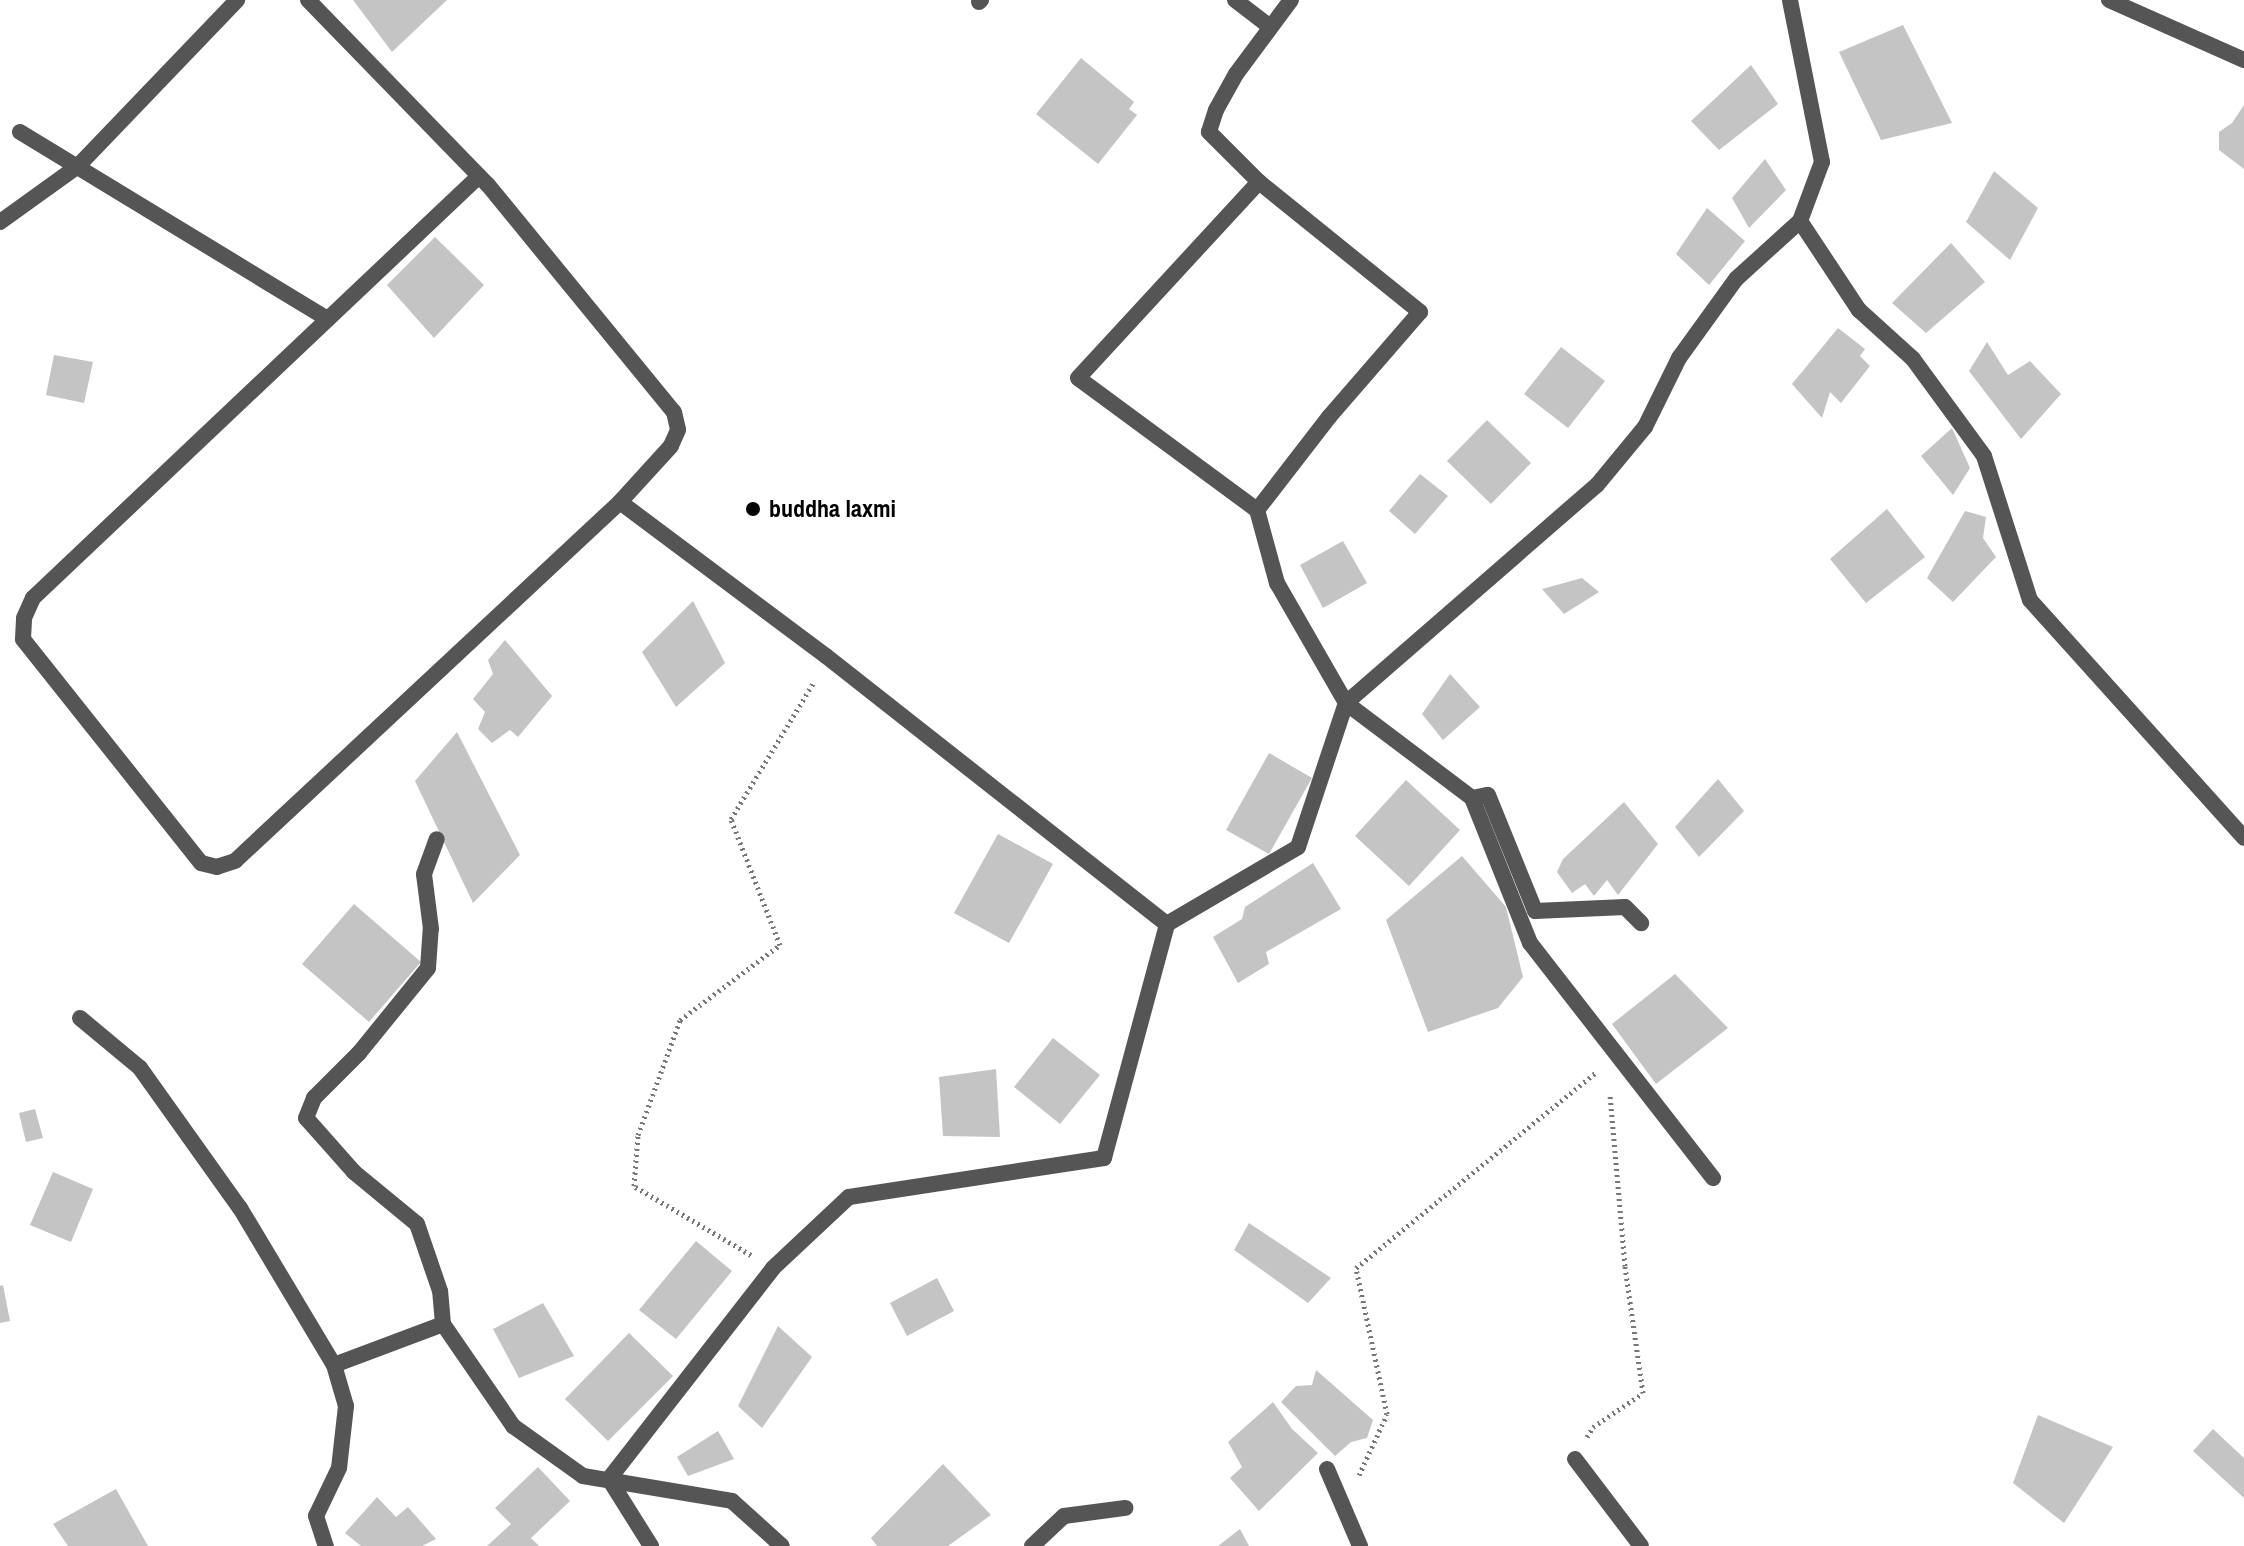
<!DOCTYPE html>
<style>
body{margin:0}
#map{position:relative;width:2244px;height:1546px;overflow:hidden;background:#fff;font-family:"Archivo Narrow",sans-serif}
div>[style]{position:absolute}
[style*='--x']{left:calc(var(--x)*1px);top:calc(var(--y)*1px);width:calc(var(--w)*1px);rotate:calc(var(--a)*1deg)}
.building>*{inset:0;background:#c4c4c4}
.path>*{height:5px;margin-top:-2.5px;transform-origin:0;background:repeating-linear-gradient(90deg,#777 0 2px,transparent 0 6px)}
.service>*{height:16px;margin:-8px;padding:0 8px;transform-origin:8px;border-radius:8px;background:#555}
.minor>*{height:16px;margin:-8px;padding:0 8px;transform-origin:8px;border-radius:8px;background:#555}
.tertiary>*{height:16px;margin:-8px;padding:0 8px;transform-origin:8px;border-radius:8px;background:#555}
.dots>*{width:22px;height:22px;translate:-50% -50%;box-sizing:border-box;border:4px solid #fff;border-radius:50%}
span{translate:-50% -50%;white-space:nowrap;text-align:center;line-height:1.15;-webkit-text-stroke:7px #fff;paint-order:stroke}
.poi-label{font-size:24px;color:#000;font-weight:700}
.left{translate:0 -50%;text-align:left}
</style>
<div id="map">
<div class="building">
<div style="clip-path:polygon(353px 0,447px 0,392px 52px)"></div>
<div style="clip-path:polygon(1903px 25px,1952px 123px,1881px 140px,1839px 52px)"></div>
<div style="clip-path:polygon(1081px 58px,1134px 102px,1129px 109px,1137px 115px,1098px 164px,1036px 114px)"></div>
<div style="clip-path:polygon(1751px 65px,1778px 104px,1719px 150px,1691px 121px)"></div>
<div style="clip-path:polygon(2244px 105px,2244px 169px,2219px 150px,2219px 132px,2232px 123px)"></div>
<div style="clip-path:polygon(1765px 159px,1786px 190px,1749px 228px,1732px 198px)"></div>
<div style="clip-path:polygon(1994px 171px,2038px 208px,2010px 260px,1966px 222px)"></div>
<div style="clip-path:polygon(1707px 208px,1745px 241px,1709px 285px,1676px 254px)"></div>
<div style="clip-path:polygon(435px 237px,484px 285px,434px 338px,387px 285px)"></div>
<div style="clip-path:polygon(1951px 243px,1985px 282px,1926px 333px,1892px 303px)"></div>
<div style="clip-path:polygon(1838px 328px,1865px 349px,1860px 356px,1870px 366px,1841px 403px,1830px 392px,1822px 418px,1792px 384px)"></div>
<div style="clip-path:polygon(1987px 342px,2008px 375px,2030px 361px,2061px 394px,2021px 439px,1969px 371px)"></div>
<div style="clip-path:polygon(1561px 347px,1605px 381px,1568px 428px,1524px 394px)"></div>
<div style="clip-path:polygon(54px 355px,93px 362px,84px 403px,46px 395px)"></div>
<div style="clip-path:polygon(1487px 420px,1531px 463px,1491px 504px,1447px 461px)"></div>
<div style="clip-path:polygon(1952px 428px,1970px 468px,1953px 495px,1921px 456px)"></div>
<div style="clip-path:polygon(1420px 474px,1448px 496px,1415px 534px,1389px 511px)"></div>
<div style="clip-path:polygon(1887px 509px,1925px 557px,1866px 603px,1830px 559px)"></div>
<div style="clip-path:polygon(1965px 511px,1986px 517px,1983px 538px,1996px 557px,1953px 602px,1927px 578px)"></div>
<div style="clip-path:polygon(1343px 541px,1367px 583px,1323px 608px,1300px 565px)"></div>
<div style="clip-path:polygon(1582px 578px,1599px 592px,1564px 614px,1542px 589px)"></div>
<div style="clip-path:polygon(693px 601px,725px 663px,676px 707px,642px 652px)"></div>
<div style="clip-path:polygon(505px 640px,552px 696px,518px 737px,510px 730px,492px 743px,478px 729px,485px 712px,473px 699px,493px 674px,488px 660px)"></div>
<div style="clip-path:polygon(1450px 674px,1480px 707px,1443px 740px,1422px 714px)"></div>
<div style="clip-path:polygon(457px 732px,520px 855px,473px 903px,415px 781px)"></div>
<div style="clip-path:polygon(1269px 753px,1312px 778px,1269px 854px,1226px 830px)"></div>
<div style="clip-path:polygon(1718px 779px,1744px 811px,1699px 857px,1675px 827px)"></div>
<div style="clip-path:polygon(1406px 780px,1460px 830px,1409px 886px,1355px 836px)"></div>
<div style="clip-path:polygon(1624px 802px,1658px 844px,1618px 895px,1607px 880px,1594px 896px,1585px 884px,1572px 893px,1557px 872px,1563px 859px)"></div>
<div style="clip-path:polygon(998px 834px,1053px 864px,1009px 943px,954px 913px)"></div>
<div style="clip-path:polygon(1462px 856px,1506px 907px,1523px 977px,1498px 1008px,1428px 1032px,1386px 920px)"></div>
<div style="clip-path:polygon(1313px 863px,1341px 909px,1266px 952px,1269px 964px,1238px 983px,1213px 937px,1242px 919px,1245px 907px)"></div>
<div style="clip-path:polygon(354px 904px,421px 962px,369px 1022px,302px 964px)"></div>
<div style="clip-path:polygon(1675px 974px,1728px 1028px,1656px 1084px,1612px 1024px)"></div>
<div style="clip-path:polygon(1053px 1038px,1100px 1075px,1060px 1124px,1014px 1087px)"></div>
<div style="clip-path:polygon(996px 1069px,1000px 1137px,943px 1136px,939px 1077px)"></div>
<div style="clip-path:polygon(35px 1109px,43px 1138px,26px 1142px,19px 1113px)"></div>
<div style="clip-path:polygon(53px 1172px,93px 1189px,71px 1242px,30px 1225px)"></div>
<div style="clip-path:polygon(1249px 1223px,1331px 1278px,1308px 1303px,1234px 1250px)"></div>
<div style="clip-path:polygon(696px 1241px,732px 1271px,676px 1339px,639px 1310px)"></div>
<div style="clip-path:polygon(937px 1278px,954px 1311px,907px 1336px,890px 1303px)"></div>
<div style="clip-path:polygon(3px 1285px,10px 1321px,0 1323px,0 1286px)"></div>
<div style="clip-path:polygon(543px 1303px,574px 1356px,519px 1378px,493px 1329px)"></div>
<div style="clip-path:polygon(778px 1326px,812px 1357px,762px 1428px,738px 1406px)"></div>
<div style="clip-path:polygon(629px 1333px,673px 1376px,608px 1441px,565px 1399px)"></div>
<div style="clip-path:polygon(1316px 1370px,1373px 1420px,1367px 1438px,1351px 1442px,1335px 1456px,1281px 1402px,1296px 1386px,1312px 1385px)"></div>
<div style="clip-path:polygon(1273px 1402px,1292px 1429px,1318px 1453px,1259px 1511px,1230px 1478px,1242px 1467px,1228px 1442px)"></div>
<div style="clip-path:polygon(2038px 1415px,2113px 1447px,2064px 1523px,2013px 1483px)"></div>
<div style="clip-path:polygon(2213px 1429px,2244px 1458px,2244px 1498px,2193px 1451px)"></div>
<div style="clip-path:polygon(718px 1431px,734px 1459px,688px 1476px,677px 1457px)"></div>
<div style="clip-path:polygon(943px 1464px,991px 1515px,948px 1546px,877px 1546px,871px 1538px)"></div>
<div style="clip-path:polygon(538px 1467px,570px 1501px,531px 1538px,539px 1546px,487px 1546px,511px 1524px,495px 1508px)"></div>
<div style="clip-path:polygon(116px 1489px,148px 1546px,68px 1546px,53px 1524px)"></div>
<div style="clip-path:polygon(377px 1497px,396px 1517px,408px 1507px,436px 1539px,422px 1546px,361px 1546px,345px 1533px)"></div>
<div style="clip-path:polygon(1240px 1529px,1249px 1546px,1218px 1546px)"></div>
</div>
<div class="path">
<div style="--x:751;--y:1255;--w:136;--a:-149.5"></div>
<div style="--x:634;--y:1186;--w:51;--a:-85.5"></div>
<div style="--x:638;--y:1135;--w:122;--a:-69.9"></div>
<div style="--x:680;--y:1020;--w:125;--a:-36.9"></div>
<div style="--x:780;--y:945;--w:135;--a:-111.3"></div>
<div style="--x:731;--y:819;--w:160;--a:-58.8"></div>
<div style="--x:1587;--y:1437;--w:12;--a:-59"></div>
<div style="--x:1593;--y:1427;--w:60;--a:-34.2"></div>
<div style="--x:1643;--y:1393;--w:128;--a:-98.1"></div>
<div style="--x:1625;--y:1266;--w:174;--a:-95"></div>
<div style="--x:1359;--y:1475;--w:67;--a:-65.3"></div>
<div style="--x:1387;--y:1414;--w:149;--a:-102"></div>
<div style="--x:1356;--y:1268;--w:310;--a:-39.2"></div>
</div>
<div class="service">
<div style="--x:620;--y:502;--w:257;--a:36.8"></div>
<div style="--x:826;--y:656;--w:434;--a:38.2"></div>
</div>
<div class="minor">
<div style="--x:308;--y:0;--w:258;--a:45.8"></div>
<div style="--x:488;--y:185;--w:293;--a:50.7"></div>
<div style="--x:674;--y:412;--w:18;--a:77"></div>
<div style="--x:678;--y:430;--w:17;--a:114"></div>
<div style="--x:671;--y:446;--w:76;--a:132.3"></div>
<div style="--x:620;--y:502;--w:526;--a:137"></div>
<div style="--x:235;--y:861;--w:19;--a:162"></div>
<div style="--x:217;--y:867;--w:16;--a:-166"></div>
<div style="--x:201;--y:863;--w:286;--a:-128.5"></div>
<div style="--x:23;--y:639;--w:21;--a:-87"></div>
<div style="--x:24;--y:618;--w:22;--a:-66"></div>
<div style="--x:33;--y:598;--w:613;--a:-43.41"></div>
<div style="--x:1235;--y:0;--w:43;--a:37.4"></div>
<div style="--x:1291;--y:0;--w:92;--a:126.6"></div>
<div style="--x:1236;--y:74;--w:41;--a:119.1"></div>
<div style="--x:1216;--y:110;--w:23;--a:108"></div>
<div style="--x:1209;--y:132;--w:71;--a:45"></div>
<div style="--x:1259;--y:182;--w:207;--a:38.9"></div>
<div style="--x:1420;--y:312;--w:139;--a:130.9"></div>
<div style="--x:1329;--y:417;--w:118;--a:127.7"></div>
<div style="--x:1257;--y:510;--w:76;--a:74.7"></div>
<div style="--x:1277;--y:583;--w:138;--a:60.1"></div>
<div style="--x:1346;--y:703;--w:158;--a:37"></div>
<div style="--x:1472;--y:798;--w:156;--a:68.2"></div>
<div style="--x:1530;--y:943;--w:298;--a:52.1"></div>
<div style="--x:2109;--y:0;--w:148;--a:24"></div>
<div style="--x:979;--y:2;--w:3;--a:-45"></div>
<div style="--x:20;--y:132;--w:359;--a:31.3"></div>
<div style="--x:0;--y:222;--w:96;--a:-35.7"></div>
<div style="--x:78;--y:166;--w:230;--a:-46.2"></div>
<div style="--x:1257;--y:510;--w:222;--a:-143.6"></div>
<div style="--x:1078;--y:378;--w:267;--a:-47.3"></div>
<div style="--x:1472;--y:798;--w:16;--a:-11"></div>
<div style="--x:1488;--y:795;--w:125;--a:67.9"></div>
<div style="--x:1535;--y:911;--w:90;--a:-2.5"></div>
<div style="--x:1625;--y:907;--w:23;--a:45"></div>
<div style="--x:80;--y:1018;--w:78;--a:39.8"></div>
<div style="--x:140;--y:1068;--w:172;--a:54.5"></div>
<div style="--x:240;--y:1208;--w:183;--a:59.1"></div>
<div style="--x:334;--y:1365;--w:43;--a:73.7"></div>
<div style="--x:346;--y:1406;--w:62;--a:96.4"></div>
<div style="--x:339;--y:1468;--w:53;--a:115.6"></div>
<div style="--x:316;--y:1516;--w:32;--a:72"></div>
<div style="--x:443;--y:1324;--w:124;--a:55.5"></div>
<div style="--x:513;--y:1426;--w:86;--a:35.5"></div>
<div style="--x:583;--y:1476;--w:151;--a:9.5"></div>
<div style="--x:732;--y:1501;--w:67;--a:42"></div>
<div style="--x:334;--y:1365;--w:116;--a:-20.6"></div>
<div style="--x:443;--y:1324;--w:33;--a:-95"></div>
<div style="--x:440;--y:1291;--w:71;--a:-108.9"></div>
<div style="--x:417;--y:1224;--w:82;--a:-140.5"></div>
<div style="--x:354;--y:1172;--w:72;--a:-131.6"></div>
<div style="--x:306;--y:1118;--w:22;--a:-68"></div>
<div style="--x:314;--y:1098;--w:64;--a:-45"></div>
<div style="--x:359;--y:1053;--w:109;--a:-50.9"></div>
<div style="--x:428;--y:968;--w:39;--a:-86"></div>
<div style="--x:431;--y:929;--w:55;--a:-97.3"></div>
<div style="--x:424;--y:874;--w:37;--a:-70"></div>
<div style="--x:1575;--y:1459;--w:109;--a:52.8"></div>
<div style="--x:1327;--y:1469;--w:84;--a:66.8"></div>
<div style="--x:1032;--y:1546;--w:44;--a:-43.2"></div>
<div style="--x:1064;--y:1516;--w:62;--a:-7.5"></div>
</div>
<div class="tertiary">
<div style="--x:1800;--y:221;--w:107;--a:56.5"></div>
<div style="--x:1859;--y:310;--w:73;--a:42.2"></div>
<div style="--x:1913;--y:359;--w:120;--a:53.8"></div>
<div style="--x:1984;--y:456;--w:151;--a:72.3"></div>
<div style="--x:2030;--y:600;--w:320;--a:48"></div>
<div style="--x:651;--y:1546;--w:79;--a:-122.1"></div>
<div style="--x:609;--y:1479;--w:267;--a:-52.1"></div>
<div style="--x:773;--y:1268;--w:104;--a:-43.1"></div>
<div style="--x:849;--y:1197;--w:258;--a:-8.7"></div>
<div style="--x:1104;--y:1158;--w:242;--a:-74.9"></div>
<div style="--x:1167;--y:924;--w:152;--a:-30.4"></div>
<div style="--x:1298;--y:847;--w:152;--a:-71.6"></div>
<div style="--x:1346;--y:703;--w:332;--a:-41"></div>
<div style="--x:1597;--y:485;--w:75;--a:-50.4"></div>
<div style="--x:1645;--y:427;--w:77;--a:-63.8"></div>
<div style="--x:1679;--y:358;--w:97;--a:-54.2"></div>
<div style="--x:1736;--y:279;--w:86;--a:-42.2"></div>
<div style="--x:1800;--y:221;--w:63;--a:-69.6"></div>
<div style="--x:1822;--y:162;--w:165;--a:-101.2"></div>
</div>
<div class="dots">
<div style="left:753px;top:509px;background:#000"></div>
</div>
<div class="poi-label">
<span class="left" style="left:769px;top:509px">buddha laxmi</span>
</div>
</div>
